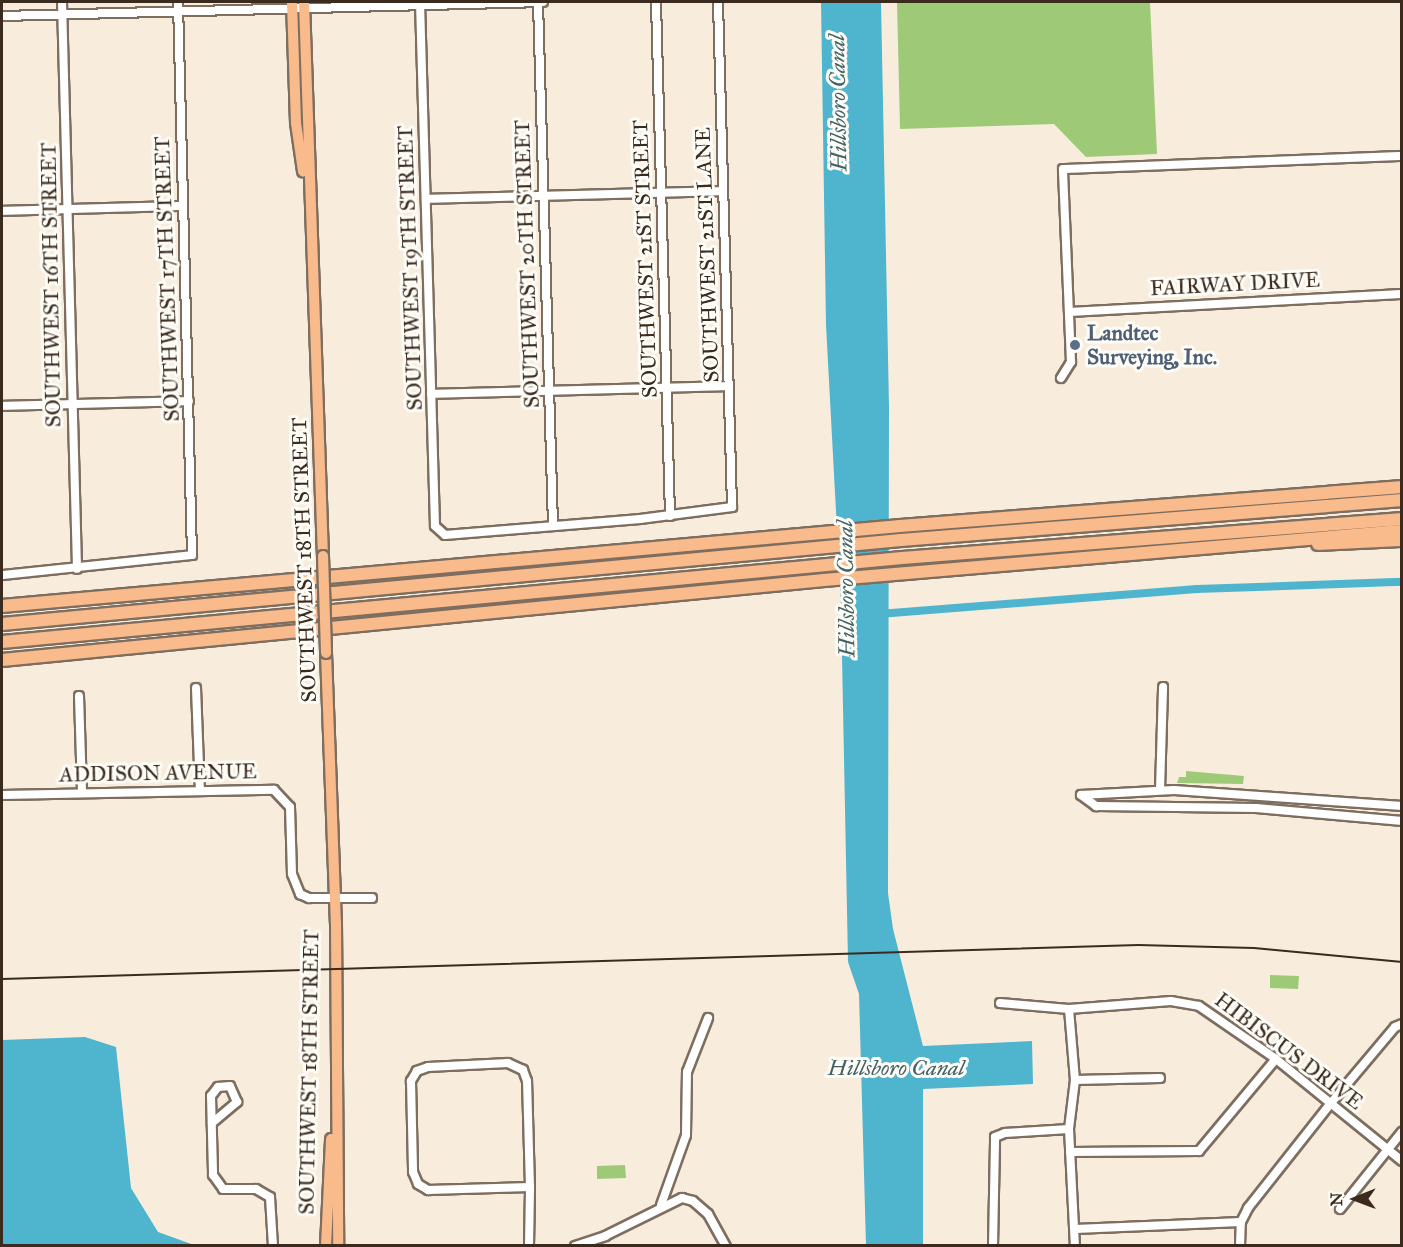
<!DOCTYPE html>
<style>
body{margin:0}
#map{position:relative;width:1403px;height:1247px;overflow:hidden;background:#f8eddc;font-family:"IM FELL Great Primer",serif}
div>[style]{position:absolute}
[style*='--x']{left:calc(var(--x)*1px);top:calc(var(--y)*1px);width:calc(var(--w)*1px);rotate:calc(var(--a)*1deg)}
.green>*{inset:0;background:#9eca77}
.water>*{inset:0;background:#4fb4ce}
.canal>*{height:8px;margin:-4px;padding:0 4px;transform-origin:4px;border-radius:4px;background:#4fb4ce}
.roads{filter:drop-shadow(2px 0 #7d6e60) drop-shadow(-2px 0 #7d6e60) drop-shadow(0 2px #7d6e60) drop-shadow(0 -2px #7d6e60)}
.minor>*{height:8px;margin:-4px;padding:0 4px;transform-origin:4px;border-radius:4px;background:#fff}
.major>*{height:10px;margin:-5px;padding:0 5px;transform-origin:5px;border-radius:5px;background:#fabb8c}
.highway>*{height:12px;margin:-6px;padding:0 6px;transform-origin:6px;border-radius:6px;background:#fabb8c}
.rail>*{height:2px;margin:-1px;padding:0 1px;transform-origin:1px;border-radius:1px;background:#3b2a1e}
.bridges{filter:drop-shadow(2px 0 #7d6e60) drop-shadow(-2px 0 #7d6e60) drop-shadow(0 2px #7d6e60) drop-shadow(0 -2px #7d6e60)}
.major-bridge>*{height:10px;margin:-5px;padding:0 5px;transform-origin:5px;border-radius:5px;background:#fabb8c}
.dots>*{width:16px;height:16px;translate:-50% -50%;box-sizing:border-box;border:3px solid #fdfcf7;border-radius:50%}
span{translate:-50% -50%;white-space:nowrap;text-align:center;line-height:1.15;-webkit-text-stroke:6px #fdfcf7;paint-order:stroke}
.street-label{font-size:21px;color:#3b2a1e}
.service-label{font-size:21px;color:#4e5e75;font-weight:700}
.left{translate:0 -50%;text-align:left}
.water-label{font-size:22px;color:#436164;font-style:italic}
.frame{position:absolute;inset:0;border:3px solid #3b2a1e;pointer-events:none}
.north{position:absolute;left:1325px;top:1169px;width:60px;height:60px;-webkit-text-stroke:4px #fdfcf7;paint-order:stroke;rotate:269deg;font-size:16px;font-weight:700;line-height:24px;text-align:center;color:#3b2a1e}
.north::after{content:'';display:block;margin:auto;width:21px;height:27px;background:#3b2a1e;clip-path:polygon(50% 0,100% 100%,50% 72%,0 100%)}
</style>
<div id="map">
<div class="green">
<div style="clip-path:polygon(897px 2px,1150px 2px,1157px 154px,1086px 157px,1054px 124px,900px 129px)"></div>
<div style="clip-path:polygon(1186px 771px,1244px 776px,1243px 784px,1177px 783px,1179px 777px,1186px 777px)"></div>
<div style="clip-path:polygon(1270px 975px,1299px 976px,1298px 989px,1270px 988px)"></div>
<div style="clip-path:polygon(625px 1165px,626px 1178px,597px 1179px,597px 1166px)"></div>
</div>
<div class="water">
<div style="clip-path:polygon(821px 2px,881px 2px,889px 407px,888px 893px,893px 929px,923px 1046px,1032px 1041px,1033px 1084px,923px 1089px,923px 1245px,866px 1245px,859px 994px,848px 962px,841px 605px,826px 325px)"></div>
<div style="clip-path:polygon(85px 1037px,116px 1047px,131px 1188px,158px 1232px,194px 1245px,2px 1245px,2px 1040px)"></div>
</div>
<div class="canal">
<div style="--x:879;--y:614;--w:319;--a:-4.5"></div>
<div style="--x:1197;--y:589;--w:205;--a:-2"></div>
</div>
<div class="roads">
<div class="minor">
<div style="--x:62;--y:2;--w:567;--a:88.48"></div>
<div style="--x:420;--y:2;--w:524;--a:88.36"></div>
<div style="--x:435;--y:526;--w:13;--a:42"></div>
<div style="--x:445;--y:535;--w:196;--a:-4.7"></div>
<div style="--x:640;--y:519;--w:93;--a:-7.4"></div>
<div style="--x:732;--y:507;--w:505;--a:-91.59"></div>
<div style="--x:538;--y:2;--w:524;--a:88.36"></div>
<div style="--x:656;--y:2;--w:514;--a:88.44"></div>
<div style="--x:2;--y:16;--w:541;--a:-1.48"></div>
<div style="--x:426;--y:199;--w:297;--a:-1.5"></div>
<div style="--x:2;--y:211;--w:181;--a:-1.6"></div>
<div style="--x:1069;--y:312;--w:333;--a:-3.1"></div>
<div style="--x:1061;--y:378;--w:19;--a:-58"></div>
<div style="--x:1071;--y:362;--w:193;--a:-92.4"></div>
<div style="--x:1063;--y:169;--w:339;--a:-2.2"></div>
<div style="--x:431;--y:394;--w:297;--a:-1.5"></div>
<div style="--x:2;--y:406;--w:187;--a:-1.5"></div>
<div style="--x:2;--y:575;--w:191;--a:-6"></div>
<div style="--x:192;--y:555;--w:553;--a:-91.45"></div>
<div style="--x:196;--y:688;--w:102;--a:87.8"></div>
<div style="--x:79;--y:696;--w:97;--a:88.2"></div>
<div style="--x:1160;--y:790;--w:103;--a:-88.3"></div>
<div style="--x:2;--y:795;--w:272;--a:-1.1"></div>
<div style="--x:274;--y:790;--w:23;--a:47"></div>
<div style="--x:290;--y:807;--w:67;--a:88.3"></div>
<div style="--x:292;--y:874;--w:22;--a:68"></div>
<div style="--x:300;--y:894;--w:10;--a:24"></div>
<div style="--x:309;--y:898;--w:63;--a:0"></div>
<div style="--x:1081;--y:795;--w:19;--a:36"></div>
<div style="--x:1096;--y:806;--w:160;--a:0.7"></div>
<div style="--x:1256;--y:808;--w:147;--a:5.1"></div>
<div style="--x:1081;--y:795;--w:93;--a:-3.1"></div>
<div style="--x:1174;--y:790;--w:229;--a:4"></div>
<div style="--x:1000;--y:1003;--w:69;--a:5"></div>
<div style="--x:1069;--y:1009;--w:102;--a:-4.5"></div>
<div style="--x:1171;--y:1001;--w:28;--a:10"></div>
<div style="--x:1199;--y:1006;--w:93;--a:34.5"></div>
<div style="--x:1276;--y:1059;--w:162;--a:39"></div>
<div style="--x:1069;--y:1009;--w:71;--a:85.2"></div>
<div style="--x:1075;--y:1080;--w:49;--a:97"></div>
<div style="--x:1069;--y:1129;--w:117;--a:87.1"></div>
<div style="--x:1075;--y:1080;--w:85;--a:-1.3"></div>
<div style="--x:212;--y:1123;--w:33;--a:-40"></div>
<div style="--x:237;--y:1102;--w:17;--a:-114"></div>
<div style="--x:230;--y:1086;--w:12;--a:175"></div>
<div style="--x:218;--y:1087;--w:11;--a:128"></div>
<div style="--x:211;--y:1096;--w:79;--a:88.5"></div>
<div style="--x:213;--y:1175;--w:17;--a:54"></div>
<div style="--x:223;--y:1189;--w:33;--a:0"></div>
<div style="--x:256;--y:1189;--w:16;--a:30"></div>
<div style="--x:270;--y:1197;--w:49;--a:86.5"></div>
<div style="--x:1070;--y:1152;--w:129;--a:-0.4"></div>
<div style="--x:1199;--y:1151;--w:120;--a:-50.1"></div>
<div style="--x:661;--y:1205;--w:74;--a:-70.3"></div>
<div style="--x:686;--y:1135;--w:63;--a:-89.1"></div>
<div style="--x:687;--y:1072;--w:58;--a:-68.7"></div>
<div style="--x:1340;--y:1209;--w:99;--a:-51.2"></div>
<div style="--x:1075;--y:1229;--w:166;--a:-2.4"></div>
<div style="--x:529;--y:1246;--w:59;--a:-89"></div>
<div style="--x:530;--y:1187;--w:106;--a:-91.6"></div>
<div style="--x:527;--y:1081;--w:12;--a:-110"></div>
<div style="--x:523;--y:1070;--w:17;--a:-155"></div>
<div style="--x:508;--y:1063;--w:80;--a:177.1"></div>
<div style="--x:428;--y:1067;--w:12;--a:160"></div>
<div style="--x:417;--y:1071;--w:12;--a:121"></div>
<div style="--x:411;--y:1081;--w:91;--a:88.7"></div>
<div style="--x:413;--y:1172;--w:13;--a:67"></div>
<div style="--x:418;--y:1184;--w:12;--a:31"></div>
<div style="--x:428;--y:1190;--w:102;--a:-1.7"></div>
<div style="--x:575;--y:1246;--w:32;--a:-18"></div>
<div style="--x:605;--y:1236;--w:86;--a:-26.3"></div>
<div style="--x:682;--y:1198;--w:11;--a:15"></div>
<div style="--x:693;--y:1201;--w:20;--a:41"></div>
<div style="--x:708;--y:1214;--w:37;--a:61"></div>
<div style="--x:993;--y:1246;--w:109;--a:-88.9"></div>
<div style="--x:995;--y:1137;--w:11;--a:-22"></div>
<div style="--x:1005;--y:1133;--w:64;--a:-3.6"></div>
<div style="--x:1240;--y:1246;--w:24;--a:-88"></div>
<div style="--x:1241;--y:1222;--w:16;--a:-63"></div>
<div style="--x:1248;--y:1208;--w:134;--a:-51.7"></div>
<div style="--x:1331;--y:1103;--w:99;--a:-49.9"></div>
<div style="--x:1395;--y:1027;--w:8;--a:-23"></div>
</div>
<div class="major">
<div style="--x:292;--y:2;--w:121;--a:88.1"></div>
<div style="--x:296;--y:123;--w:49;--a:81.7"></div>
<div style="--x:304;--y:2;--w:554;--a:88.04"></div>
<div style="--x:326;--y:653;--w:270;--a:87.9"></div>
<div style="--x:336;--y:923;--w:323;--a:89.6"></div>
<div style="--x:326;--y:1246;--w:107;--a:-87.3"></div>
</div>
<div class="highway">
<div style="--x:1318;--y:544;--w:84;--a:-2.7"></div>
<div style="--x:2;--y:606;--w:902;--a:-5.09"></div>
<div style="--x:900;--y:526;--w:504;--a:-4.44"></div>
<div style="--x:2;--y:624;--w:903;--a:-5.34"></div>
<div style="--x:901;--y:540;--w:503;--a:-4.56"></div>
<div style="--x:2;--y:642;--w:904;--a:-5.33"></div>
<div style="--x:902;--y:558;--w:502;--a:-4.46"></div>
<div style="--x:2;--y:660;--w:826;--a:-5.56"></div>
<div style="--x:824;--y:580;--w:580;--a:-4.85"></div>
</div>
</div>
<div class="rail">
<div style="--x:2;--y:979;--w:1137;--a:-1.71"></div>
<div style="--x:1138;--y:945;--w:116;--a:1.5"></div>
<div style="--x:1254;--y:948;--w:149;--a:5.4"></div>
</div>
<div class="bridges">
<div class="major-bridge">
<div style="--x:323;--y:556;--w:97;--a:88.2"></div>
</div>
</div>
<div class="dots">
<div style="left:1075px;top:345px;background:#5c6f8a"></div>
</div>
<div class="street-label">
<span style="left:707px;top:255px;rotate:-92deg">SOUTHWEST 21ST LANE</span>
<span style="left:645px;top:259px;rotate:-92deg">SOUTHWEST 21ST STREET</span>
<span style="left:527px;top:264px;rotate:-92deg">SOUTHWEST 20TH STREET</span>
<span style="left:410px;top:268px;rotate:-92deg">SOUTHWEST 19TH STREET</span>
<span style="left:167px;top:279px;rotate:-92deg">SOUTHWEST 17TH STREET</span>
<span style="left:1235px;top:284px;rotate:-3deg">FAIRWAY DRIVE</span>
<span style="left:51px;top:285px;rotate:-91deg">SOUTHWEST 16TH STREET</span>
<span style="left:304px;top:560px;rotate:-92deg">SOUTHWEST 18TH STREET</span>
<span style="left:158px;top:773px;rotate:-1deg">ADDISON AVENUE</span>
<span style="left:1289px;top:1051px;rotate:37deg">HIBISCUS DRIVE</span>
<span style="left:309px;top:1072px;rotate:-89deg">SOUTHWEST 18TH STREET</span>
</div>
<div class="service-label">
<span class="left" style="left:1087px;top:345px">Landtec<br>Surveying, Inc.</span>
</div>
<div class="water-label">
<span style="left:838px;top:103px;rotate:-91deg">Hillsboro Canal</span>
<span style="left:846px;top:589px;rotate:-91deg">Hillsboro Canal</span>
<span style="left:896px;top:1068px">Hillsboro Canal</span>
</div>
<div class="frame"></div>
<div class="north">N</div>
</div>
